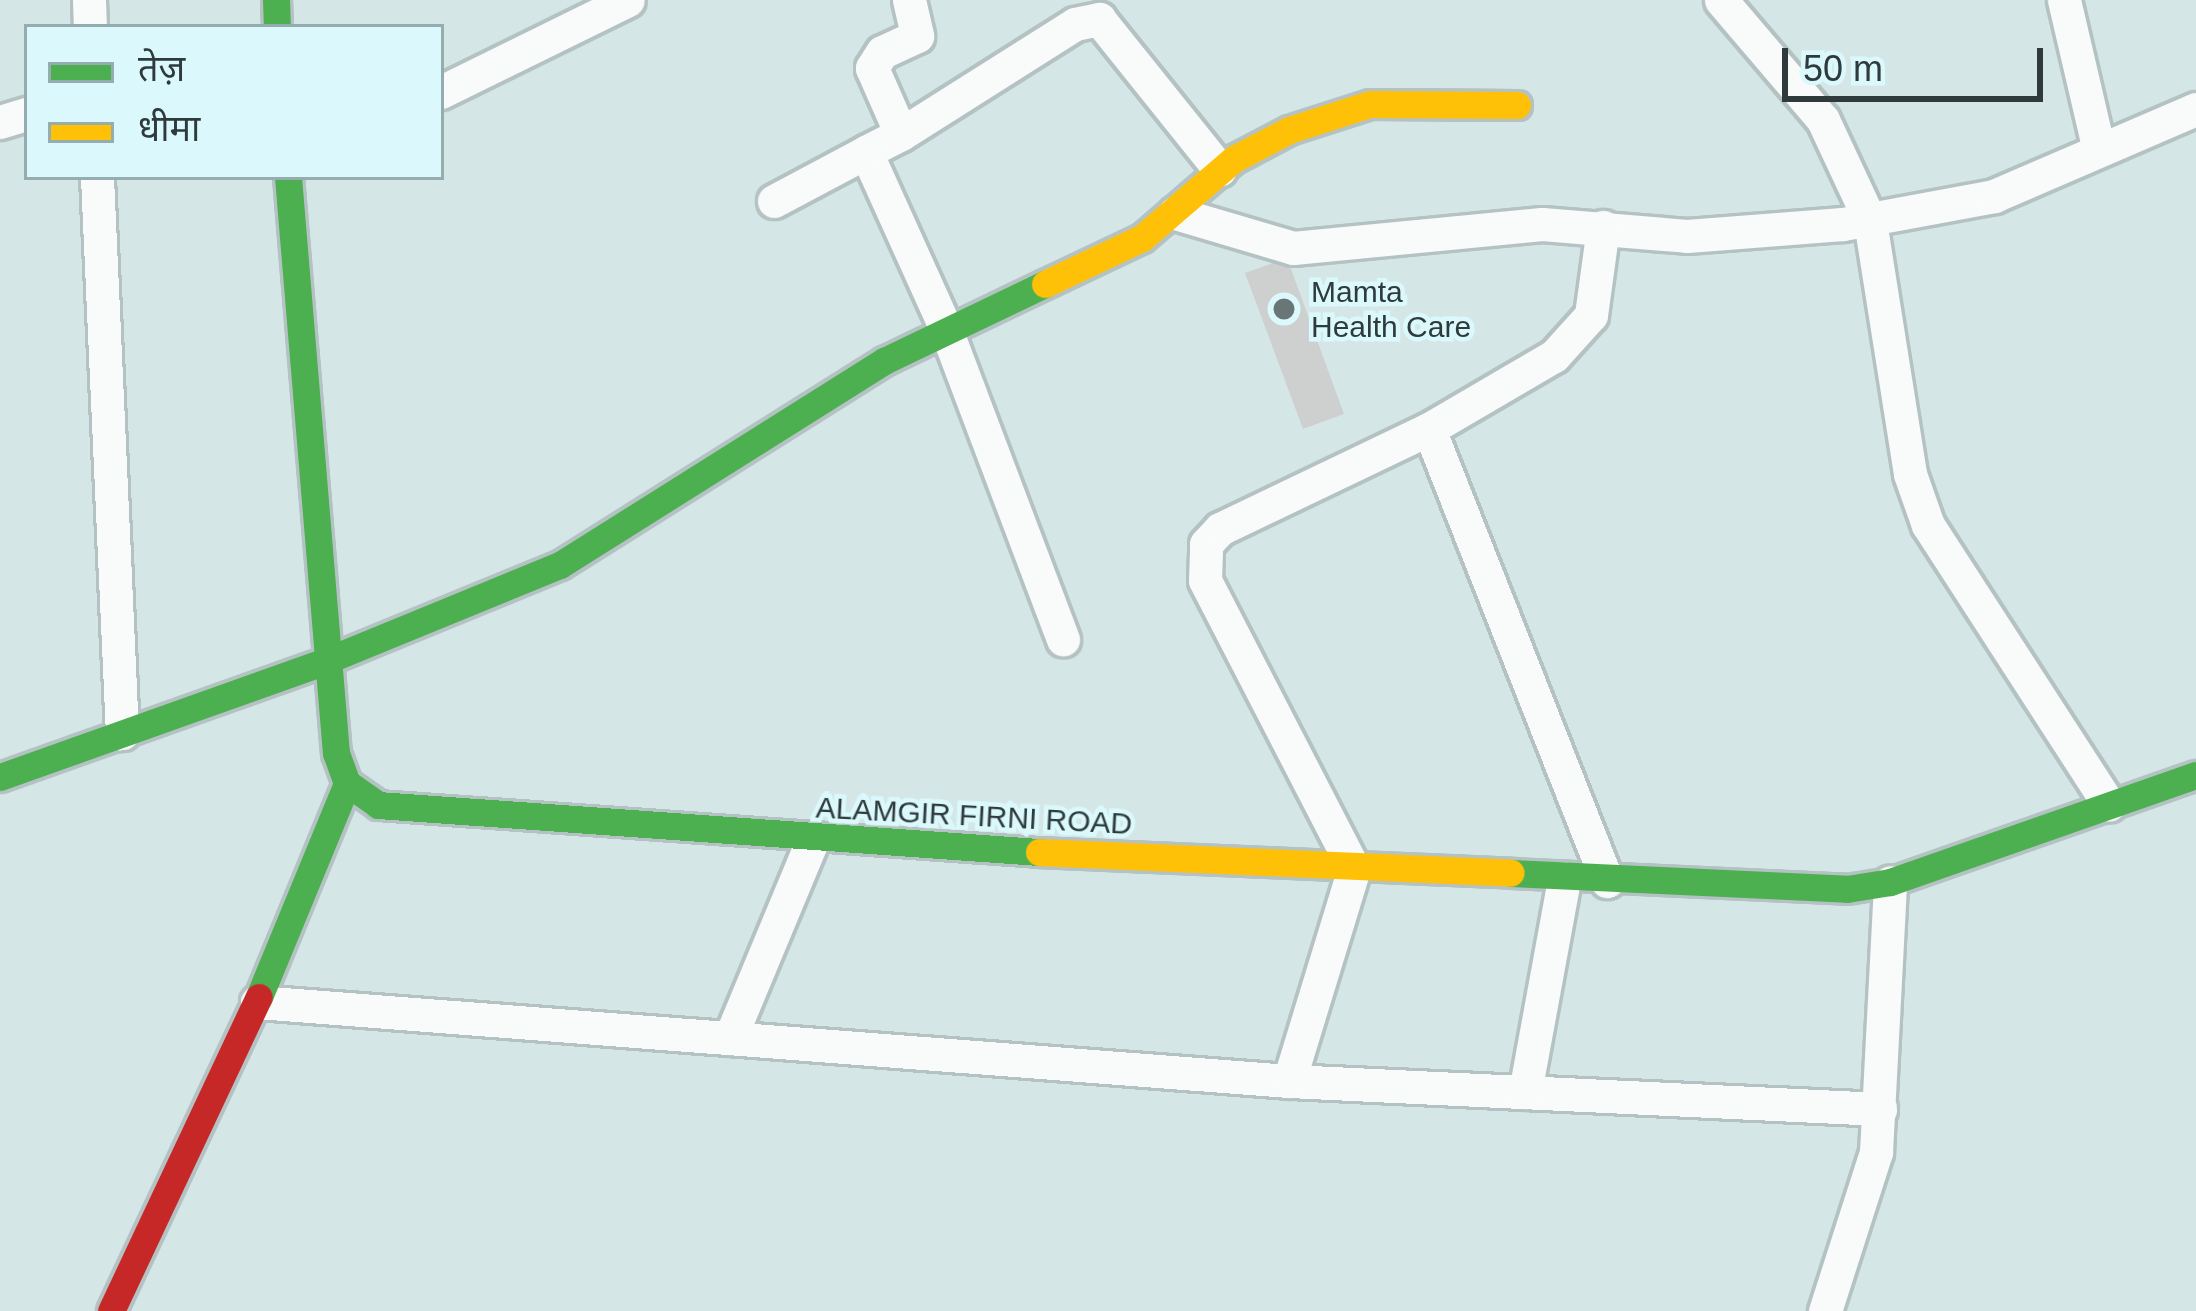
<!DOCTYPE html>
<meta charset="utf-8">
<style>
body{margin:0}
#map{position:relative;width:2196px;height:1311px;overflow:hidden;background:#d5e6e7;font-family:Arial,"Noto Sans Devanagari",sans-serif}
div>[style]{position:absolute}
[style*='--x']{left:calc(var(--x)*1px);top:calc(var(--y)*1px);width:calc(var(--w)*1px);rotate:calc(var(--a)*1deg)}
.building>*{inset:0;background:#ced0d0}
.roads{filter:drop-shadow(3px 0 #b4c2c3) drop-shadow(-3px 0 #b4c2c3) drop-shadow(0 3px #b4c2c3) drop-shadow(0 -3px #b4c2c3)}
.street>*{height:33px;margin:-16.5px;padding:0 16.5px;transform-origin:16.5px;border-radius:16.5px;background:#f9fbfb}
.fast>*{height:27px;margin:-13.5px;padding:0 13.5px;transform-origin:13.5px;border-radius:13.5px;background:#4caf50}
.slow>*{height:27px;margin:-13.5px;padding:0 13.5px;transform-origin:13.5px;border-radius:13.5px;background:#ffc107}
.jam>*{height:27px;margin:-13.5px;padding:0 13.5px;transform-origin:13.5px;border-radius:13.5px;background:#c62828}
.dots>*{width:33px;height:33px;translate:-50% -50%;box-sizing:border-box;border:6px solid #dbf9fc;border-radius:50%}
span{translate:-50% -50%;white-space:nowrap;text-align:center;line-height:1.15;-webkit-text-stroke:9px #dbf9fc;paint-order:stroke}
.poi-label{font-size:30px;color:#2e3a3b}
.left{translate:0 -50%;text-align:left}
.street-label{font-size:30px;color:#2e3a3b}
.legend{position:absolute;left:24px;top:24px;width:420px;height:156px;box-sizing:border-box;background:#dbf9fc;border:3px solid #96adaf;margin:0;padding:15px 21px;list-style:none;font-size:36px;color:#2e3a3b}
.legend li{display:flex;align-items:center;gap:24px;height:60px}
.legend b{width:60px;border:3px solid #96adaf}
.scale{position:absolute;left:1782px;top:48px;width:261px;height:54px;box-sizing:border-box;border:6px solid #2e3a3b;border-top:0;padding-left:15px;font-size:36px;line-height:42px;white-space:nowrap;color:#2e3a3b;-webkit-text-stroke:9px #dbf9fc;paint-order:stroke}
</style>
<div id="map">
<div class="building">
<div style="clip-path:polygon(1287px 258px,1344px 414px,1303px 429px,1245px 273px)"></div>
</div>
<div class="roads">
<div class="street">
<div style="--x:89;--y:0;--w:27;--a:88"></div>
<div style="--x:909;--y:0;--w:37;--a:77"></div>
<div style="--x:917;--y:36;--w:38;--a:155"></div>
<div style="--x:882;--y:52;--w:19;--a:122"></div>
<div style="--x:872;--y:68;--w:72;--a:66.3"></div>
<div style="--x:901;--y:134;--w:39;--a:153"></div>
<div style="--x:866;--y:152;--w:192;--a:65.7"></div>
<div style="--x:945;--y:327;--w:334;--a:69.3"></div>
<div style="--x:1721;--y:0;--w:157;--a:49.6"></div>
<div style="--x:1823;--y:120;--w:111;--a:65"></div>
<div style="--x:1870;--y:221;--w:256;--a:81"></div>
<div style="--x:1910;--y:474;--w:54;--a:70.6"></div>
<div style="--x:1928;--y:525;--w:333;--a:57.1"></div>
<div style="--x:2064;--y:0;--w:150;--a:76.9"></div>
<div style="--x:441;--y:92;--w:208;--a:-26.2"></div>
<div style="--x:0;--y:122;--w:28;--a:-17"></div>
<div style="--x:901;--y:134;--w:206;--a:-32.3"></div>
<div style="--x:1075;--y:24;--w:25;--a:-12"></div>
<div style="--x:1099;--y:19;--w:193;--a:51.3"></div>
<div style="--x:97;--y:177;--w:557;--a:87.43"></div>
<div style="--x:774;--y:201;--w:104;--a:-28"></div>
<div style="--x:1175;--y:213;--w:123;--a:16.5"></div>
<div style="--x:1293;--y:248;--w:250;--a:-5.5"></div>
<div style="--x:1542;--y:224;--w:145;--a:4.7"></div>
<div style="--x:1687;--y:236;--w:156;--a:-4.4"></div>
<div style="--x:1843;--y:224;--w:154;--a:-10.5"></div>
<div style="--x:1994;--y:196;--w:220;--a:-23.3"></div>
<div style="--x:1429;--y:429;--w:486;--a:68.5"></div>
<div style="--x:257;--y:1002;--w:1035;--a:4.38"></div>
<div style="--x:1289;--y:1081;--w:592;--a:2.71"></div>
<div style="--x:730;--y:1038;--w:213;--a:-67.4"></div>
<div style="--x:1289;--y:1081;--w:222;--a:-73"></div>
<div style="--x:1354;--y:869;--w:325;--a:-117.3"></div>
<div style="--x:1205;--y:580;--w:36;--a:-88"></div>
<div style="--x:1206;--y:544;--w:21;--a:-47"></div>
<div style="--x:1220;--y:529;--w:232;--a:-25.6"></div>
<div style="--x:1429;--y:429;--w:145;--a:-30.3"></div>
<div style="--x:1554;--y:356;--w:55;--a:-47.9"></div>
<div style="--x:1591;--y:315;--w:89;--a:-82.2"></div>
<div style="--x:1525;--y:1092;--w:217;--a:-79.6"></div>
<div style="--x:1825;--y:1311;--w:167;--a:-72.2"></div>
<div style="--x:1876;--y:1152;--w:270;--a:-87"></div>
</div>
<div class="fast">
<div style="--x:276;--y:0;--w:27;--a:88"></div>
<div style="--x:288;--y:177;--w:578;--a:85.24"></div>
<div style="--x:336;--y:753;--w:32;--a:70"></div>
<div style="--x:347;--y:783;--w:38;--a:35"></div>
<div style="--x:378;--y:805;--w:663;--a:4.07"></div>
<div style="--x:0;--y:777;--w:343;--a:-19.6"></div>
<div style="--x:323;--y:662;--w:256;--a:-22.3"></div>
<div style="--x:560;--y:565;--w:383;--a:-32.2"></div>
<div style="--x:884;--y:361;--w:178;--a:-25.6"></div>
<div style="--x:1511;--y:873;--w:336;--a:2.7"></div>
<div style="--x:1847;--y:889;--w:44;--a:-9.2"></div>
<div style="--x:1890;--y:882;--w:324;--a:-19.3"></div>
<div style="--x:259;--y:997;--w:231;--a:-67.6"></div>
</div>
<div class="slow">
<div style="--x:1045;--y:284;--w:107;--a:-25.4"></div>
<div style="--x:1142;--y:238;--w:121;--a:-40.7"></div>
<div style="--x:1234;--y:159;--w:62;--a:-27.8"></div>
<div style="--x:1289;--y:130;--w:85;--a:-17.8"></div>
<div style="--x:1370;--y:104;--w:147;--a:0.4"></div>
<div style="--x:1039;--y:852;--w:472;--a:2.5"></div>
</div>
<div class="jam">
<div style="--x:111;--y:1311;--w:347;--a:-64.8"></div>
</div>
</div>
<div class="dots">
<div style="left:1284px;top:309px;background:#687677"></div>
</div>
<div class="poi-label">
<span class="left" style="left:1311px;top:309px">Mamta<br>Health Care</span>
</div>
<div class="street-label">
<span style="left:974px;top:816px;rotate:3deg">ALAMGIR FIRNI ROAD</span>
</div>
<ul class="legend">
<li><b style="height:15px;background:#4caf50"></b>तेज़</li>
<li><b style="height:15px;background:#ffc107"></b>धीमा</li>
</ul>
<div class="scale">50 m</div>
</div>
